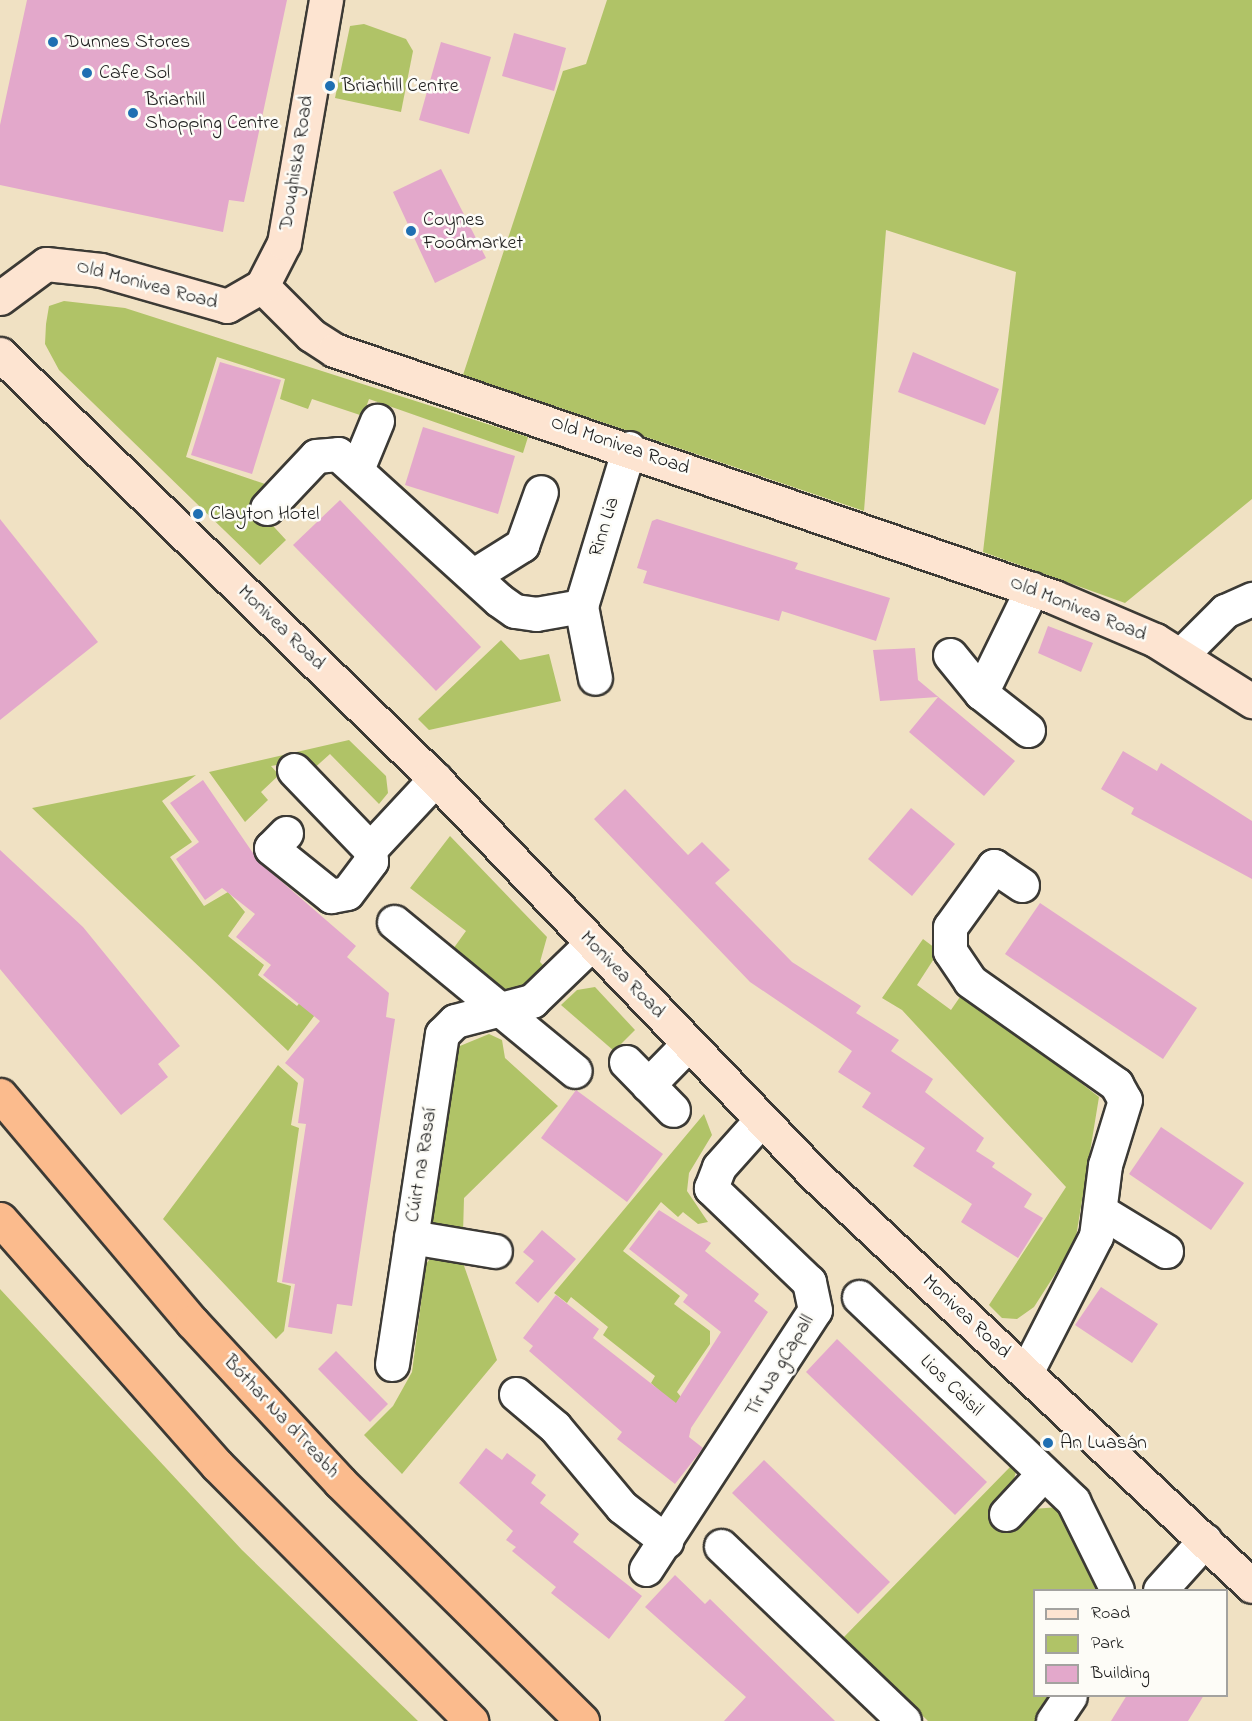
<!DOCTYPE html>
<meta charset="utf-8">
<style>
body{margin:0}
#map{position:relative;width:1252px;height:1721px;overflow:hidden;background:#f0e1c3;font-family:"Indie Flower",sans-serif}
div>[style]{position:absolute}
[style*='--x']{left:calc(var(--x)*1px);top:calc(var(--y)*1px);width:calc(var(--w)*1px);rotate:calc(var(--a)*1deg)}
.green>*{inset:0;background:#b0c367}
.building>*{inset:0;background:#e3a8cb}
.roads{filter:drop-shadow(2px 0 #3c3a35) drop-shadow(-2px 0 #3c3a35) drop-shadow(0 2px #3c3a35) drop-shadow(0 -2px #3c3a35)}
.street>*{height:33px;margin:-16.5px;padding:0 16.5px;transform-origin:16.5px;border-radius:16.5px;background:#fff}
.secondary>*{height:33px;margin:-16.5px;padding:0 16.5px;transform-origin:16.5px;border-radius:16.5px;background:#fde4d1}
.highway>*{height:33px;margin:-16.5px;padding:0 16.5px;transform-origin:16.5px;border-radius:16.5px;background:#fbbb8d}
.dots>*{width:16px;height:16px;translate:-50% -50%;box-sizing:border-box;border:3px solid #fdfcf7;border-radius:50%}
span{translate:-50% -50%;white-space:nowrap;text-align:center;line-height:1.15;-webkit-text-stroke:5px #fdfcf7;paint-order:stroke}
.poi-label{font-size:20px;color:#1c1c1c}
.left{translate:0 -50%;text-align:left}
.street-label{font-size:20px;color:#1c1c1c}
.legend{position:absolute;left:1033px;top:1589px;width:195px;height:108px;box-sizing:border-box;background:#fdfcf7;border:2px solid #a3a29f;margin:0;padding:8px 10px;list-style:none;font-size:18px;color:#1c1c1c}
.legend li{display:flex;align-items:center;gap:12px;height:30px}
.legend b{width:30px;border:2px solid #a3a29f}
</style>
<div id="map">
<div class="green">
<div style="clip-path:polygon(607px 0,1252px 0,1252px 499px,1125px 603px,983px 552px,1016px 272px,886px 230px,864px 511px,463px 375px,563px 71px,586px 64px)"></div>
<div style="clip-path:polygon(364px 24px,406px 39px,413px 51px,401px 112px,335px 98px,350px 26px)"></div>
<div style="clip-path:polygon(64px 301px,125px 308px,528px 437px,523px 453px,369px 399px,363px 416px,312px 399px,308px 409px,280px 399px,285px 379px,217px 357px,186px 457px,271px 486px,253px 504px,286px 540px,260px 565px,59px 370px,45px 344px,46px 324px,49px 306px)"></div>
<div style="clip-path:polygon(501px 640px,520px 660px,549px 654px,561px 701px,429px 730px,418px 719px)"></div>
<div style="clip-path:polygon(349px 740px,386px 776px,388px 793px,379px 804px,330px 754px,311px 771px,300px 761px,271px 766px,279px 775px,261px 792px,268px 800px,245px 822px,209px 772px)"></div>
<div style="clip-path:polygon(196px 775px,162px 801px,192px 842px,170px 857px,204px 906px,228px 892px,245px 912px,228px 936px,264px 965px,258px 975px,297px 1006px,315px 986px,329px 996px,288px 1051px,32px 808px)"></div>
<div style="clip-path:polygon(450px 836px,547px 937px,540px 962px,546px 968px,526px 988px,503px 989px,453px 949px,466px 931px,410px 888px)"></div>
<div style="clip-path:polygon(923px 939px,939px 951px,917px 985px,951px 1010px,962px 994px,1068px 1063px,1064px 1070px,1099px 1097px,1075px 1243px,1034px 1307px,1017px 1319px,1002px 1318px,989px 1305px,1066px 1187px,902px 1010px,882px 998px)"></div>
<div style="clip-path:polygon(595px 987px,635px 1030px,614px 1051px,561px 1005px,577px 990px)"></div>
<div style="clip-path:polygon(489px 1034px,502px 1040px,505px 1058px,558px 1106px,464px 1198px,463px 1234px,432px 1224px,431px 1218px,455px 1048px)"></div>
<div style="clip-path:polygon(278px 1065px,298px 1083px,291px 1125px,299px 1128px,277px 1282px,291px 1286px,284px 1331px,276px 1339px,163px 1219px)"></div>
<div style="clip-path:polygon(704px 1114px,712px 1135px,689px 1173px,687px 1191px,708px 1222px,698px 1224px,683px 1212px,678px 1217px,661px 1202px,623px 1251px,680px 1296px,674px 1304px,710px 1331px,710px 1344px,677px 1392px,681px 1397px,675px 1405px,651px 1383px,655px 1376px,603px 1335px,608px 1327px,571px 1297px,567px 1303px,554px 1293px)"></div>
<div style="clip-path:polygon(433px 1255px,462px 1260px,497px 1360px,402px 1474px,364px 1435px,393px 1406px,412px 1372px,426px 1264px)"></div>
<div style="clip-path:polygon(0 1289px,242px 1550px,418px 1721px,0 1721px)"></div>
<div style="clip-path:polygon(1010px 1467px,1016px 1472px,1013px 1482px,988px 1513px,1009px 1531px,1033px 1509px,1059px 1507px,1101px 1590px,1034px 1590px,1034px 1696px,1053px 1696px,1036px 1721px,928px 1721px,843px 1638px)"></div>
</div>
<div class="building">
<div style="clip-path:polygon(27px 0,287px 0,244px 202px,229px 200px,223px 232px,0 185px,0 125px)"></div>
<div style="clip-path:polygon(514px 33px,566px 48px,554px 91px,502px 76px)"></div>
<div style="clip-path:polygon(441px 42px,491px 57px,469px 134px,419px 120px)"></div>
<div style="clip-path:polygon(441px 169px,486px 258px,435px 283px,393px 192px)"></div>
<div style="clip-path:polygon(913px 352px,999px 389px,985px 425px,898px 392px)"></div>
<div style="clip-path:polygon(220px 362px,281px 380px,252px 474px,191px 455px)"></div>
<div style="clip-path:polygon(423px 427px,515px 456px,498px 514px,405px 485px)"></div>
<div style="clip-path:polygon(340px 500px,481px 647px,436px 691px,293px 545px)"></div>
<div style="clip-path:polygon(0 519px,98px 642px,0 720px)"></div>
<div style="clip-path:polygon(657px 519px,798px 563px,795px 569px,890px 598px,876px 641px,782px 611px,779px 621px,643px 583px,647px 571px,637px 568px,652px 521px)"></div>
<div style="clip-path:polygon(1048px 626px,1093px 643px,1081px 672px,1038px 653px)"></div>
<div style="clip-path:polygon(915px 648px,918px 680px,1015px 761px,984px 796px,909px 732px,938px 697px,880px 701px,873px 650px)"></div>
<div style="clip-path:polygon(1123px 751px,1157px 771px,1161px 763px,1252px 821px,1252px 879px,1131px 814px,1134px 808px,1101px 789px)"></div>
<div style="clip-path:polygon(203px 780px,259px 862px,356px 946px,347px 957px,389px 993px,386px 1017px,395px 1019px,352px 1306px,337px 1304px,332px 1334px,288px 1327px,295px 1284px,282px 1282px,306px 1124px,298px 1123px,304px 1079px,285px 1063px,320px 1021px,263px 975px,271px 965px,236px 937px,255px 914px,222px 888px,205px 900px,176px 859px,199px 842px,170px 803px)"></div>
<div style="clip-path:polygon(625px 789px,688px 855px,702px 842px,730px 870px,715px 883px,792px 962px,861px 1006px,856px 1013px,899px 1040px,891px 1051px,933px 1079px,925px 1092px,984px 1138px,976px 1151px,995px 1163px,992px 1167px,1032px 1194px,1024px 1207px,1043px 1218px,1018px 1258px,961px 1222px,972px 1204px,913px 1166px,925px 1148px,862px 1107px,871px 1093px,838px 1072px,852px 1051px,750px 982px,594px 819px)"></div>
<div style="clip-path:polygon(911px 808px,955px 844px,912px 896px,868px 859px)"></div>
<div style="clip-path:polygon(0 850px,83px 927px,180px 1046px,158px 1064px,168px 1077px,121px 1115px,0 969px)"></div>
<div style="clip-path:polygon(1040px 903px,1197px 1008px,1163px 1059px,1005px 954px)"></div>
<div style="clip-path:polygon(576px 1090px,663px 1154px,627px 1202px,541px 1138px)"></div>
<div style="clip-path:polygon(1161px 1127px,1244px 1183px,1211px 1230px,1129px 1174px)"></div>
<div style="clip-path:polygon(659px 1210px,711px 1243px,705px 1251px,759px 1294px,754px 1301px,768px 1312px,691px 1428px,689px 1437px,703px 1448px,675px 1484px,617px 1439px,622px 1432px,529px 1351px,533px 1346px,523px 1338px,556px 1295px,599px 1329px,593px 1338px,676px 1403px,721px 1332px,683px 1302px,688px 1295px,629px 1249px)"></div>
<div style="clip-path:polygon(542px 1230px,576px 1259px,538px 1303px,515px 1283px,534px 1261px,523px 1252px)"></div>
<div style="clip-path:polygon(1101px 1287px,1158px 1324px,1132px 1363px,1075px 1325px)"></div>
<div style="clip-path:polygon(837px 1339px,987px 1482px,955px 1515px,806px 1372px)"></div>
<div style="clip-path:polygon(336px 1351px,388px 1404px,370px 1422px,318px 1369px)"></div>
<div style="clip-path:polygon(486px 1448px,502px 1460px,507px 1453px,536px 1475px,531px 1483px,546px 1495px,540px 1503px,579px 1534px,573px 1542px,642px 1596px,609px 1639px,551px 1593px,556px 1587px,512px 1551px,516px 1547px,506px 1540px,513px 1531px,459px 1483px)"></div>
<div style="clip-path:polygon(764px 1460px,890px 1582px,858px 1614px,732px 1493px)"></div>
<div style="clip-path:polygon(675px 1575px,705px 1604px,710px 1599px,835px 1721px,724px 1721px,746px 1697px,645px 1607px)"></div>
<div style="clip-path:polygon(1127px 1695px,1204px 1695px,1188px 1721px,1111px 1721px)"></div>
</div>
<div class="roads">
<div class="street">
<div style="--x:358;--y:467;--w:50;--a:-67.6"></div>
<div style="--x:267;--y:508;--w:71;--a:-46.7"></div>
<div style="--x:316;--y:456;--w:22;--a:-5"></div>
<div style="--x:338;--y:454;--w:217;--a:42.2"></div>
<div style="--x:499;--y:600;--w:19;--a:35"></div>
<div style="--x:515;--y:611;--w:21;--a:8"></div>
<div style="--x:536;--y:614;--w:46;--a:-10.1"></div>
<div style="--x:581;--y:606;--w:165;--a:-73.1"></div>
<div style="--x:474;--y:575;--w:57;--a:-32"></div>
<div style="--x:522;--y:545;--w:56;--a:-70.3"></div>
<div style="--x:581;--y:606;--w:73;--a:79"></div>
<div style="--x:1182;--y:654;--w:61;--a:-45"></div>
<div style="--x:1225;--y:611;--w:30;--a:-24"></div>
<div style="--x:950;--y:655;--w:49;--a:50.8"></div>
<div style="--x:1028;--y:730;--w:60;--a:-141.8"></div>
<div style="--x:981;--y:693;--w:116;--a:-63.9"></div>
<div style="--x:294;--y:770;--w:110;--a:46.1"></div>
<div style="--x:286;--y:833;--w:21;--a:135"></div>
<div style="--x:271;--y:848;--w:77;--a:38.7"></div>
<div style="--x:331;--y:896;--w:16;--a:-11"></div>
<div style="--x:347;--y:893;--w:40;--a:-53"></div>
<div style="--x:371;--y:861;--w:12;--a:-95"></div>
<div style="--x:370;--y:849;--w:96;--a:-47.1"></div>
<div style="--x:1022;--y:885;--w:34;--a:-146"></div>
<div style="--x:994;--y:866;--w:75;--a:125.8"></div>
<div style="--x:950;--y:927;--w:24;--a:90"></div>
<div style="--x:950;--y:951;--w:36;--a:56"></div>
<div style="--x:970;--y:981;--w:179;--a:35.2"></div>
<div style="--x:1116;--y:1084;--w:18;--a:61"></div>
<div style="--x:1125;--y:1100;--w:68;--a:107.1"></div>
<div style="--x:1105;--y:1165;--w:72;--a:97.2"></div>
<div style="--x:1096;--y:1236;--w:154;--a:117.1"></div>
<div style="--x:394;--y:922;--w:234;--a:39.5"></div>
<div style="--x:626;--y:1062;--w:67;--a:45.6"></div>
<div style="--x:648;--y:1085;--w:57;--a:-45.7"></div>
<div style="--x:1102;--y:1212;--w:75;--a:31.4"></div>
<div style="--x:411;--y:1237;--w:85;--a:9.5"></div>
<div style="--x:859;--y:1297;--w:296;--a:43.6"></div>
<div style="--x:1073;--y:1501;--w:99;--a:63.7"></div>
<div style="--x:392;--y:1364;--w:334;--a:-81.4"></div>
<div style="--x:442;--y:1034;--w:18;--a:-45"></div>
<div style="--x:455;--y:1021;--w:80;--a:-14.6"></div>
<div style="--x:532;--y:1001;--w:83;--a:-44"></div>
<div style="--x:516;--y:1394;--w:51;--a:40.2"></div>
<div style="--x:555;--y:1427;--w:104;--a:50.1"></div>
<div style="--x:622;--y:1507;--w:56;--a:37.7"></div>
<div style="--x:1006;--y:1514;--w:54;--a:-47.2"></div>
<div style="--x:721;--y:1546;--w:253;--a:43.7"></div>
<div style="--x:646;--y:1569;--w:309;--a:-56.9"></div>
<div style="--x:815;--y:1310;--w:29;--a:-102"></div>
<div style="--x:809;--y:1282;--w:136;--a:-136.2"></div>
<div style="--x:711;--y:1188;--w:22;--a:-69"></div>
<div style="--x:719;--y:1167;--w:63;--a:-48.2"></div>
<div style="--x:1160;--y:1590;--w:67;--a:-48"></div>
<div style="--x:1053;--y:1721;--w:30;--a:-56"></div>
</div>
<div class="secondary">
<div style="--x:262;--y:286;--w:69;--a:45"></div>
<div style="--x:311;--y:335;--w:27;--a:33"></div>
<div style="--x:334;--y:350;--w:761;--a:18.93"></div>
<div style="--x:1054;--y:597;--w:110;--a:23.1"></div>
<div style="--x:1155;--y:640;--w:115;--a:32.2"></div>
<div style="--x:0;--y:298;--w:57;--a:-36.5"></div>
<div style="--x:46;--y:264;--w:55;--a:6.2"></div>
<div style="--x:101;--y:270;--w:131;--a:15.9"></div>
<div style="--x:227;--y:306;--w:40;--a:-29.7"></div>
<div style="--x:262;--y:286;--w:48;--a:-62.9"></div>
<div style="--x:284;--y:243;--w:247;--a:-80.2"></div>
<div style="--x:0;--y:354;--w:608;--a:44.33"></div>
<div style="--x:435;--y:779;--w:547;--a:46.18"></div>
<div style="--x:814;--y:1174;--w:601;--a:43.25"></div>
</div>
<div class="highway">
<div style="--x:0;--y:1095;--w:297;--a:49.8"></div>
<div style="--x:192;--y:1322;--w:218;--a:47.2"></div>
<div style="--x:340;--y:1482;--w:340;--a:44.6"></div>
<div style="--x:0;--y:1219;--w:328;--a:48.6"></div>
<div style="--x:217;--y:1465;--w:361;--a:45.2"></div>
</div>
</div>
<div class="dots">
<div style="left:53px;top:42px;background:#1f6fb2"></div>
<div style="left:87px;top:73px;background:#1f6fb2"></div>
<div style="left:330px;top:86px;background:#1f6fb2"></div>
<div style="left:133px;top:113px;background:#1f6fb2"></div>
<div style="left:411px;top:231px;background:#1f6fb2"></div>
<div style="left:198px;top:514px;background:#1f6fb2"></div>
<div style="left:1048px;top:1443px;background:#1f6fb2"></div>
</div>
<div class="poi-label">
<span class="left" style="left:65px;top:42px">Dunnes Stores</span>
<span class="left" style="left:99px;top:73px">Cafe Sol</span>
<span class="left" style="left:342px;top:86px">Briarhill Centre</span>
<span class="left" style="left:145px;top:112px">Briarhill<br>Shopping Centre</span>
<span class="left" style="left:423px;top:232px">Coynes<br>Foodmarket</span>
<span class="left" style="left:210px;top:514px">Clayton Hotel</span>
<span class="left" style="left:1060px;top:1443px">An Luasán</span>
</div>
<div class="street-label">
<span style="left:297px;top:163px;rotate:-81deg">Doughiska Road</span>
<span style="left:147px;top:285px;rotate:15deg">Old Monivea Road</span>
<span style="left:620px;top:446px;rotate:19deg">Old Monivea Road</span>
<span style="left:605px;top:527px;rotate:-73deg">Rinn Lia</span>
<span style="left:1078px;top:609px;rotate:22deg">Old Monivea Road</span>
<span style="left:281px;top:628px;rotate:44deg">Monivea Road</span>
<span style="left:622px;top:975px;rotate:46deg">Monivea Road</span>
<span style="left:422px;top:1165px;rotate:-81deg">Cúirt na Rasaí</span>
<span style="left:966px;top:1317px;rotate:43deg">Monivea Road</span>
<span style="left:780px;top:1366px;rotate:-59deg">Tír Na gCapall</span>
<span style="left:951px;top:1386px;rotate:44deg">Lios Caisil</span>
<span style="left:281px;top:1417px;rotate:47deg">Bóthar Na dTreabh</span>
</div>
<ul class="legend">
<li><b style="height:8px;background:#fde4d1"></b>Road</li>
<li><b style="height:16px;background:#b0c367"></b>Park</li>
<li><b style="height:16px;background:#e3a8cb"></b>Building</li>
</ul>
</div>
